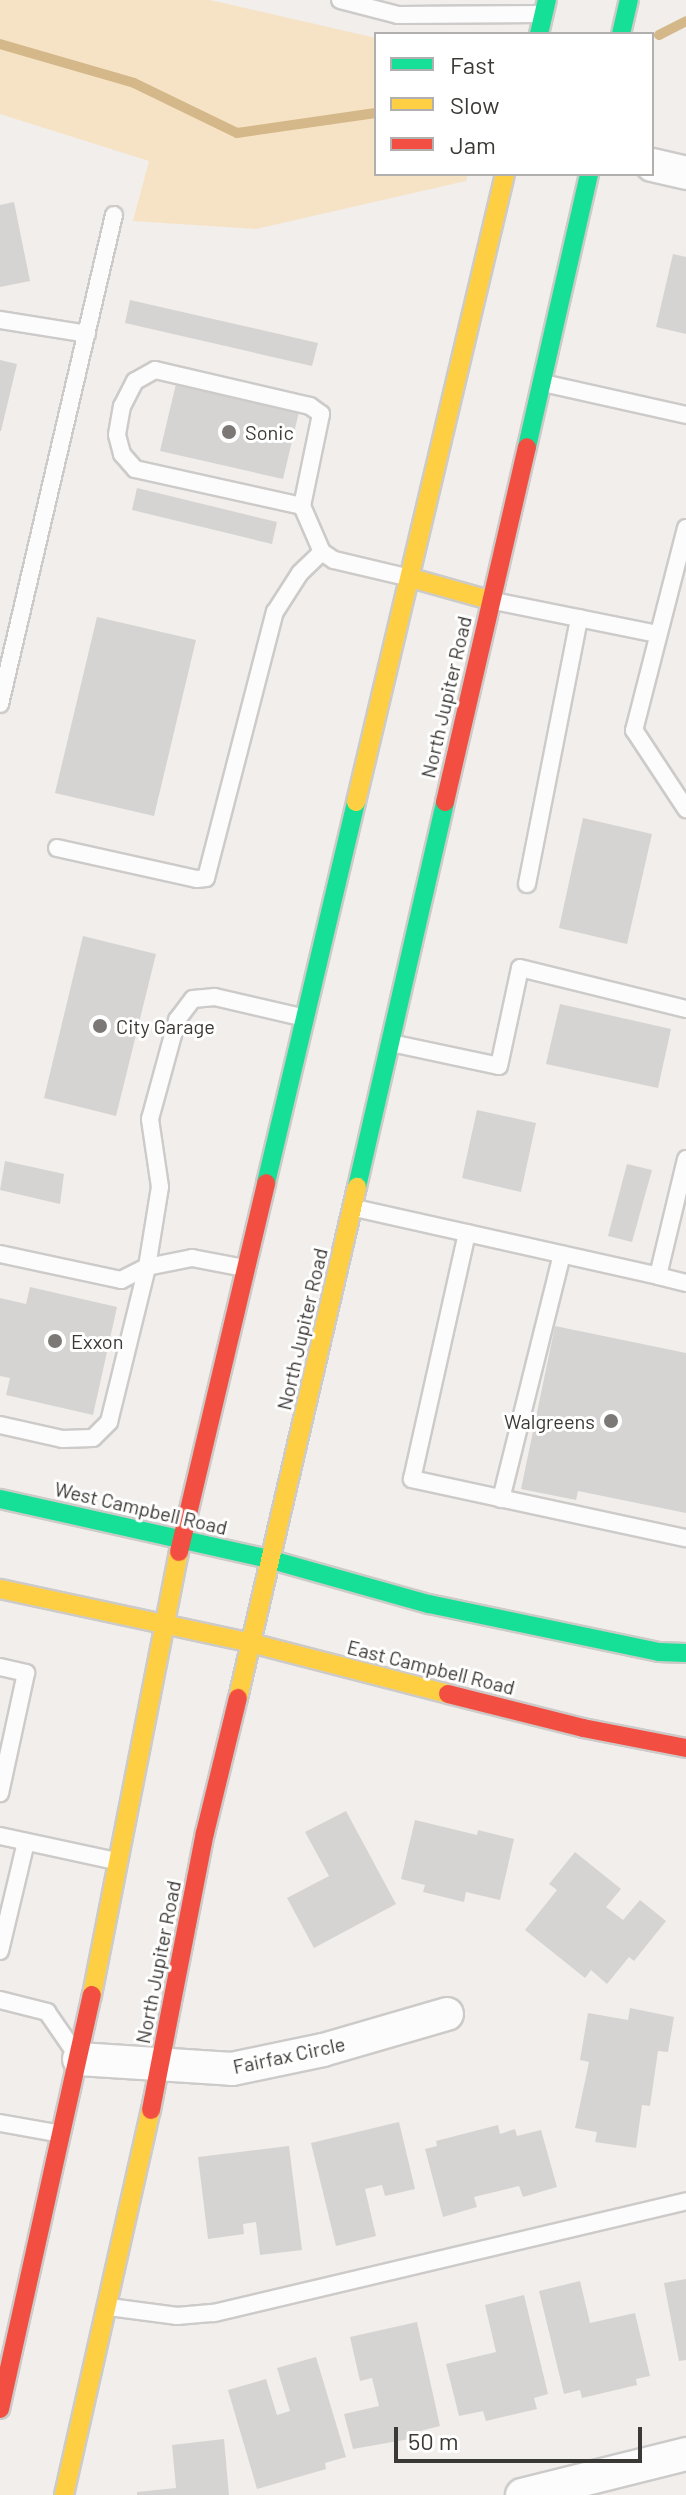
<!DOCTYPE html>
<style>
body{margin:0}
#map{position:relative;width:686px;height:2495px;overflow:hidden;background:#f1eeeb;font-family:Barlow,sans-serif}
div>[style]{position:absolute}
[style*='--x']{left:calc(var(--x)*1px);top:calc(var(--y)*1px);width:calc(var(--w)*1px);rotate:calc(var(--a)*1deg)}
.green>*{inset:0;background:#f6e3c6}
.stream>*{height:10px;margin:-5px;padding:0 5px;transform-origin:5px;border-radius:5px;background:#d5b88a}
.building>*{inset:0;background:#d6d4d2}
.roads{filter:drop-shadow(2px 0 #cdcbc9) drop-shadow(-2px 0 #cdcbc9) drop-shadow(0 2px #cdcbc9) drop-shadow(0 -2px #cdcbc9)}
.lane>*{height:16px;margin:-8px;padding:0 8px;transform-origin:8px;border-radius:8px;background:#fdfcfc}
.street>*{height:32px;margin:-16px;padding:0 16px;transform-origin:16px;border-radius:16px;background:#fdfcfc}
.fast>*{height:18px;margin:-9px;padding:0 9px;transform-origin:9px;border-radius:9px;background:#16e098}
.slow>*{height:18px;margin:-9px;padding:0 9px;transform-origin:9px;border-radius:9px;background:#ffcf43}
.jam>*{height:18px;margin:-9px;padding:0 9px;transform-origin:9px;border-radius:9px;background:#f24e42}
.dots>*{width:22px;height:22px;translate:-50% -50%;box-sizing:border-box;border:4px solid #fff;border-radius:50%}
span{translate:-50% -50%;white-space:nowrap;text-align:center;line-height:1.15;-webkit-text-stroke:6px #fff;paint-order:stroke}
.poi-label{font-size:20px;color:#3b3936}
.left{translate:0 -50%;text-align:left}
.right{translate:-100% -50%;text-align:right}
.street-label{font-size:20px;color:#3b3936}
.legend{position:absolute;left:374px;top:32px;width:280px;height:144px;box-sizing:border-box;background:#fff;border:2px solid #b1b0af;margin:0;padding:10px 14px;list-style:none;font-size:24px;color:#3b3936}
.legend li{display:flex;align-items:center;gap:16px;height:40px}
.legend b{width:40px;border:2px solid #b1b0af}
.scale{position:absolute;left:394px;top:2427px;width:248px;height:36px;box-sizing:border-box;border:4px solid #3b3936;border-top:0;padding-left:10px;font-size:24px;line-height:28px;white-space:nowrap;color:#3b3936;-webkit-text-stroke:6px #fff;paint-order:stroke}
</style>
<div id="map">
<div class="green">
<div style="clip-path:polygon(0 0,210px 0,376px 38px,376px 174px,468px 174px,466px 181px,256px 229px,133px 221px,149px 161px,0 114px)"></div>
</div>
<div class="stream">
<div style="--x:659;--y:35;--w:30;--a:-27"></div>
<div style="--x:0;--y:44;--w:140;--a:16.2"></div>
<div style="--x:134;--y:83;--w:114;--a:25.9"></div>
<div style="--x:237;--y:133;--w:140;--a:-8.2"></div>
</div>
<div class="building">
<div style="clip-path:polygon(14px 202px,30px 281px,0 287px,0 205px)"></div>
<div style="clip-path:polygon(673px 254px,686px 257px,686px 334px,656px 327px)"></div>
<div style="clip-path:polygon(130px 300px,318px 343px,312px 366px,125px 323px)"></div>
<div style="clip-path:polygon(0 360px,17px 364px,1px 431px,0 431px)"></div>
<div style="clip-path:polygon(176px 384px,299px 412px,283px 479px,160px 451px)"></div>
<div style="clip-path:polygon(137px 488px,277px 522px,272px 544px,132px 510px)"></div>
<div style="clip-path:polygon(97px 617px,196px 640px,154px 816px,55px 793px)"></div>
<div style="clip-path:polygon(583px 818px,652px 834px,627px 944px,559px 928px)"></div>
<div style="clip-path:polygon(83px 936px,156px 954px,116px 1116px,44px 1098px)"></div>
<div style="clip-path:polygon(560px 1004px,671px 1029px,658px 1088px,546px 1064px)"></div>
<div style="clip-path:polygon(477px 1110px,536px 1123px,521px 1192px,462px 1178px)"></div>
<div style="clip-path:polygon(5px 1161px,64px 1174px,60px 1204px,0 1190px)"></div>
<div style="clip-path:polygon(627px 1164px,652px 1170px,632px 1242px,608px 1236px)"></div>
<div style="clip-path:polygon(30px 1287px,117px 1307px,93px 1415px,6px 1395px,10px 1378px,0 1376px,0 1298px,26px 1304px)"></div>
<div style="clip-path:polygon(555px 1326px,686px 1353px,686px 1513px,578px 1491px,576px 1500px,521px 1489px)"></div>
<div style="clip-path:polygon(346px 1811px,396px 1904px,314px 1948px,287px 1898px,329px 1876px,305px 1832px)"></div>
<div style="clip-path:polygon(415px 1820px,477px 1835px,478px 1830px,514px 1839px,500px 1900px,466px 1892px,464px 1902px,423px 1892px,425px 1885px,401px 1879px)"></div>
<div style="clip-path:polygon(575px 1852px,621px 1889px,606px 1907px,623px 1920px,640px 1900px,666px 1921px,634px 1961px,629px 1957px,607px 1984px,591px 1970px,585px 1978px,525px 1930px,557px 1890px,549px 1884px)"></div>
<div style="clip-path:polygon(630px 2008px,674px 2017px,668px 2052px,658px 2051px,650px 2106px,642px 2105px,636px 2148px,595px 2142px,597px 2132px,575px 2128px,589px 2062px,580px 2060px,588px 2013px,628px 2020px)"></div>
<div style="clip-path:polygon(399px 2122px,415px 2189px,385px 2196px,382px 2185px,365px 2189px,376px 2236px,336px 2246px,311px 2143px)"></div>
<div style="clip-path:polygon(498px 2125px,500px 2134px,515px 2129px,517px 2136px,541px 2130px,557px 2187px,523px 2197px,519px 2186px,474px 2197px,477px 2207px,443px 2217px,425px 2149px,437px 2146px,436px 2141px)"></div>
<div style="clip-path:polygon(289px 2146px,302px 2250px,260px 2255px,256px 2222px,243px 2224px,244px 2234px,208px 2239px,198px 2157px)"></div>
<div style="clip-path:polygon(686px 2279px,686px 2360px,679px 2361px,664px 2283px)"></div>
<div style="clip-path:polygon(580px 2281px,590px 2323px,635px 2313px,650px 2376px,636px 2379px,637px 2385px,582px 2398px,580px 2390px,564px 2394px,539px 2291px)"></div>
<div style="clip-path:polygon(524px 2295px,548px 2394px,534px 2398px,537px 2409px,486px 2421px,483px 2411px,459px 2416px,446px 2364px,496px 2352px,485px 2305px)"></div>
<div style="clip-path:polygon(417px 2322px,440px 2426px,420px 2431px,421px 2437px,353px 2449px,344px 2414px,379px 2406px,372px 2378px,360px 2381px,350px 2337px)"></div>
<div style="clip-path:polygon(316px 2357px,346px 2457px,325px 2463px,326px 2469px,257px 2489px,228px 2390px,266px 2379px,277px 2415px,290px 2411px,277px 2368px)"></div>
<div style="clip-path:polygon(224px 2439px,229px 2495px,137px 2495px,137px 2492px,176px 2488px,172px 2445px)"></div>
</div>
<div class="roads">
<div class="lane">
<div style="--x:340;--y:0;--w:60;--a:14.5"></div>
<div style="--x:398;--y:15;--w:144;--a:-0.4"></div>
<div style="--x:0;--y:320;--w:88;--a:9.1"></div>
<div style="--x:543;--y:383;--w:147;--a:12.6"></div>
<div style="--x:302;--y:506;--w:94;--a:-78.3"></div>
<div style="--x:321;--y:414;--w:14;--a:-144"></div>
<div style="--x:310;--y:406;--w:159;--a:-166.9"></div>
<div style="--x:155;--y:370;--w:23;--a:151"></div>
<div style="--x:135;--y:381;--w:28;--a:117"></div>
<div style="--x:122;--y:406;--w:29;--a:100"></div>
<div style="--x:117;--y:435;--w:20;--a:75"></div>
<div style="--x:122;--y:454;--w:20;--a:49"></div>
<div style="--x:135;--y:469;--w:171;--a:12.5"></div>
<div style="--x:302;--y:506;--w:50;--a:66.5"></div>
<div style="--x:322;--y:552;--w:14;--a:34"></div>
<div style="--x:334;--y:560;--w:78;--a:13.3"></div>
<div style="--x:686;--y:528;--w:209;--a:104.4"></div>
<div style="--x:634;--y:730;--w:95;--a:56.6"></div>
<div style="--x:494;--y:601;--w:166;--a:11.4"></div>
<div style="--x:0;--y:704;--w:502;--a:-76.88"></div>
<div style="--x:57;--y:848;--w:143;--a:12.5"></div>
<div style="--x:197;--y:879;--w:9;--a:-6"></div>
<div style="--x:206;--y:878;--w:275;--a:-75.5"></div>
<div style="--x:275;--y:612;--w:46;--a:-57.3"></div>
<div style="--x:300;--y:573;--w:30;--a:-44"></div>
<div style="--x:527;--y:884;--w:271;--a:-78.9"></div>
<div style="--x:391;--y:1043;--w:110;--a:12"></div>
<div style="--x:499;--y:1066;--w:100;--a:-77.9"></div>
<div style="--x:520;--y:968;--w:171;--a:13.9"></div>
<div style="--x:686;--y:1159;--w:120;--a:103.5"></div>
<div style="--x:658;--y:1276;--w:29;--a:14"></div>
<div style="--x:355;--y:1208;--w:311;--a:12.6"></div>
<div style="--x:467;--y:1233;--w:252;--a:102.6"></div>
<div style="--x:412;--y:1479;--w:280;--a:12.2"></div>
<div style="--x:0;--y:1254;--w:124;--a:12.1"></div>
<div style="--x:121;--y:1280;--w:29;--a:-27"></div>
<div style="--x:147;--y:1267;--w:46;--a:-11.3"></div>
<div style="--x:192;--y:1258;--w:54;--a:10.7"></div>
<div style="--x:0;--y:1425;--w:64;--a:12.7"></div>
<div style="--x:62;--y:1439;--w:31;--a:-2"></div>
<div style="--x:93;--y:1438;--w:23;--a:-45"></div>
<div style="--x:109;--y:1422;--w:160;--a:-76.2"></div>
<div style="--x:147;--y:1267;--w:81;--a:-80.8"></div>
<div style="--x:160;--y:1187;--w:69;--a:-98.4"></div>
<div style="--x:150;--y:1119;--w:103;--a:-74.7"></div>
<div style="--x:177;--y:1020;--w:26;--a:-53"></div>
<div style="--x:193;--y:999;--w:22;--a:-5"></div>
<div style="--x:215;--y:997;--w:92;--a:13.1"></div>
<div style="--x:501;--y:1499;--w:252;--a:-76"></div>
<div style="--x:0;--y:1667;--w:27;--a:13"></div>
<div style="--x:26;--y:1673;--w:123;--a:102.2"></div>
<div style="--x:0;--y:1836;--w:119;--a:12.2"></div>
<div style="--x:0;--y:1951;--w:112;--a:-76.6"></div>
<div style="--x:0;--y:2000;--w:49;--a:14.3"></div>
<div style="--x:47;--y:2012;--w:47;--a:55.3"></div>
<div style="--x:0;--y:2123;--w:62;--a:10.2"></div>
<div style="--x:109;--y:2307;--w:69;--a:7.5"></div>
<div style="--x:177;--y:2316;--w:37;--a:-5"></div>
<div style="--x:214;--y:2313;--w:485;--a:-13.3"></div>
</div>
<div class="street">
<div style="--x:652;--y:165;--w:35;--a:13"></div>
<div style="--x:79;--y:2059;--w:153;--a:3.7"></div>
<div style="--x:232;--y:2069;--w:93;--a:-11.8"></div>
<div style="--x:323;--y:2050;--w:129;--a:-16.2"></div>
<div style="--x:522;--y:2495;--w:169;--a:-14"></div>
</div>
<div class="fast">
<div style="--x:539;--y:34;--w:35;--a:-77"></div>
<div style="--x:621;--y:34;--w:35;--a:-77"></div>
<div style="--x:527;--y:447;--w:280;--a:-77.2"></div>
<div style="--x:266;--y:1183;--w:391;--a:-76.7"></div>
<div style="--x:357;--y:1187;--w:395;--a:-77.1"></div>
<div style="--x:0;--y:1499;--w:279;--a:12.6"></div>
<div style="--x:272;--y:1560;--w:163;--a:15.7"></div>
<div style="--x:429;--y:1604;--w:235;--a:11.8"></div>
<div style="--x:659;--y:1652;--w:27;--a:2"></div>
</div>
<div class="slow">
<div style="--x:411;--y:578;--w:82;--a:15.6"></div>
<div style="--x:356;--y:802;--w:645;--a:-76.65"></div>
<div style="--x:0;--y:1589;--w:257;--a:12.1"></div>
<div style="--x:251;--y:1643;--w:203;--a:14.5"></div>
<div style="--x:238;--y:1698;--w:525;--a:-76.89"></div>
<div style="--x:92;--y:1995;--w:451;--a:-78.9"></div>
<div style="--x:64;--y:2495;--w:395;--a:-77.3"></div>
</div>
<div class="jam">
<div style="--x:445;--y:802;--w:364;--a:-77"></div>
<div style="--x:179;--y:1552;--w:379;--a:-76.7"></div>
<div style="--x:448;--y:1694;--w:139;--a:14.1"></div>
<div style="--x:583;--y:1728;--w:105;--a:11"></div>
<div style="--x:151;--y:2110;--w:282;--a:-79"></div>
<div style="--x:205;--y:1833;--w:139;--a:-76.3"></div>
<div style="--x:0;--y:2409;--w:424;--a:-77.5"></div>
</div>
</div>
<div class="dots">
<div style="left:229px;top:432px;background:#7b7875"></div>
<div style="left:100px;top:1026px;background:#7b7875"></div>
<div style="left:55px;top:1341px;background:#7b7875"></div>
<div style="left:611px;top:1421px;background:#7b7875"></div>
</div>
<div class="poi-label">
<span class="left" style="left:245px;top:432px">Sonic</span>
<span class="left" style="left:116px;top:1026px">City Garage</span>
<span class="left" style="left:71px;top:1341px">Exxon</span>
<span class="right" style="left:595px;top:1421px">Walgreens</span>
</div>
<div class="street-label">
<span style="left:446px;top:697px;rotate:-77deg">North Jupiter Road</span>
<span style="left:302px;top:1329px;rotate:-77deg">North Jupiter Road</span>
<span style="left:141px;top:1508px;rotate:13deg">West Campbell Road</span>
<span style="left:431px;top:1667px;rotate:14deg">East Campbell Road</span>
<span style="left:158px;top:1962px;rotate:-79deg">North Jupiter Road</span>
<span style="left:289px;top:2055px;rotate:-12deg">Fairfax Circle</span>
</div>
<ul class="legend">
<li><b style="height:10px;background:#16e098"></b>Fast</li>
<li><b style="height:10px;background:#ffcf43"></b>Slow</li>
<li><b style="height:10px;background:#f24e42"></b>Jam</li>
</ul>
<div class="scale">50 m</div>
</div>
